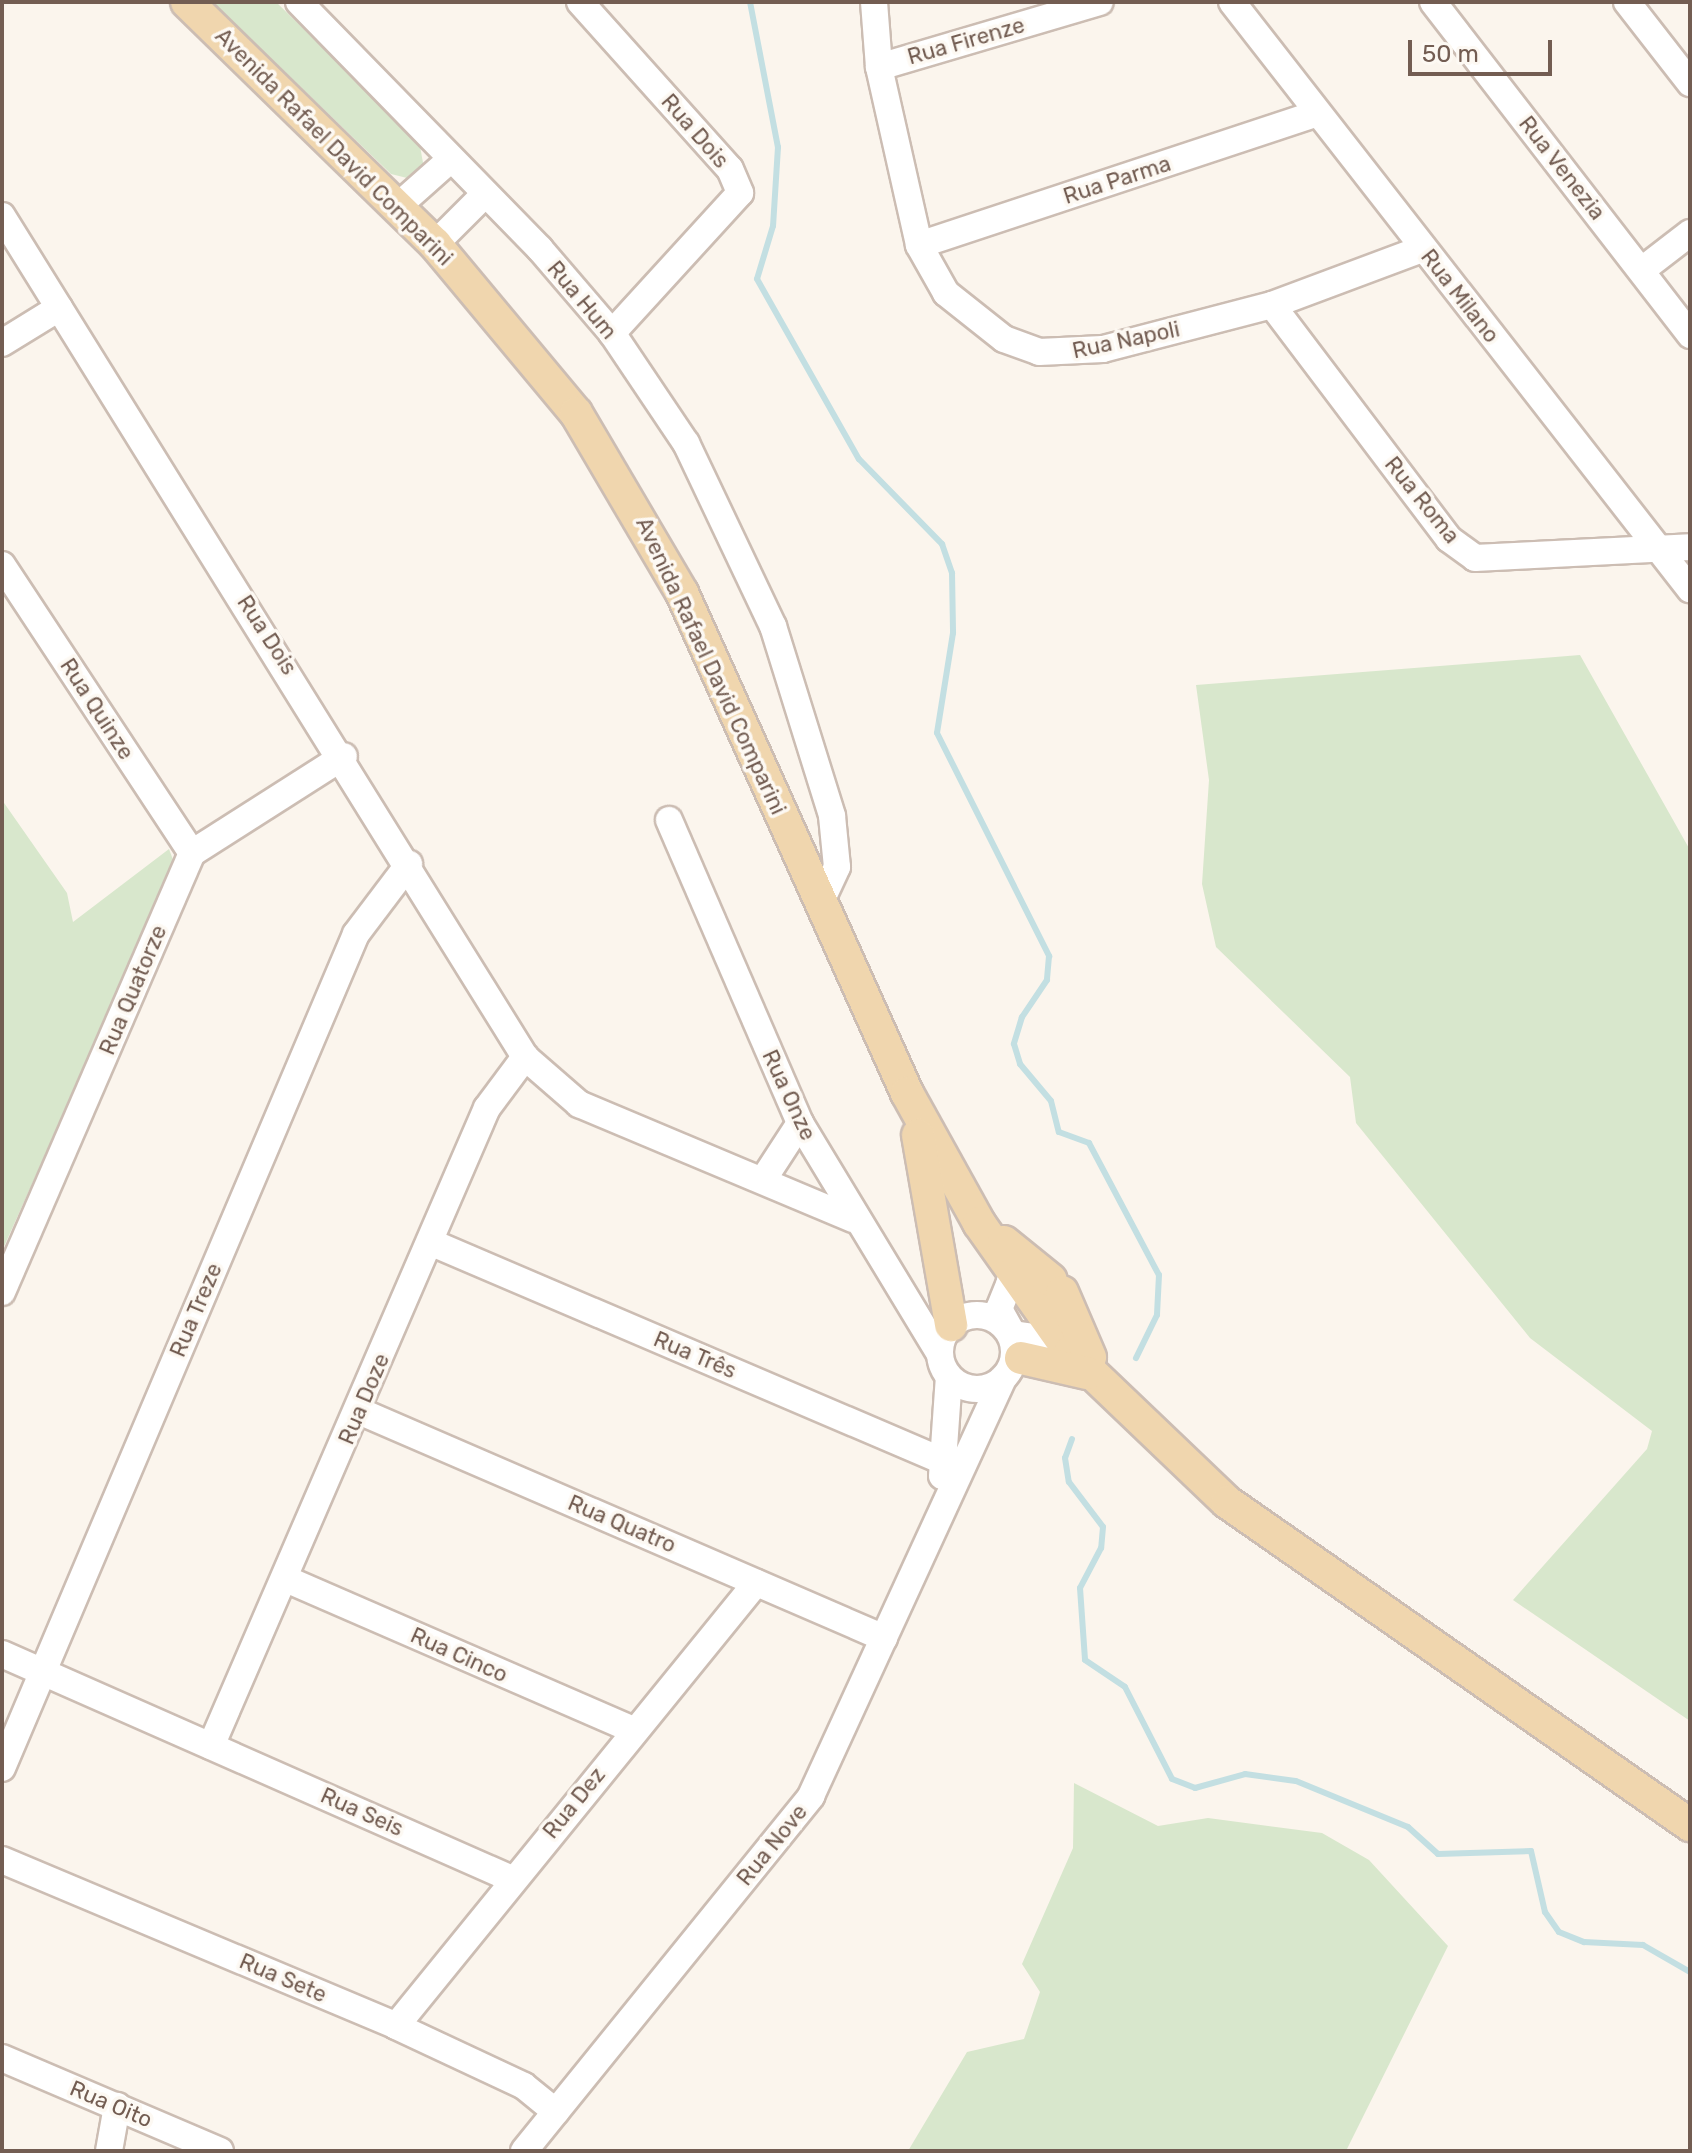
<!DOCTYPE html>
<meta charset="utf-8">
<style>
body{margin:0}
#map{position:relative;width:1692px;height:2153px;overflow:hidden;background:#fbf5ed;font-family:Rubik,sans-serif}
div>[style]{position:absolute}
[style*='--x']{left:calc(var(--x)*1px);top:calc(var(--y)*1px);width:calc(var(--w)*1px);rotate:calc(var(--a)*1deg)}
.green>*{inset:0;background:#d8e7cc}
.stream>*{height:6px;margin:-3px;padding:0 3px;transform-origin:3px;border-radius:3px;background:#c3dfe2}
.roads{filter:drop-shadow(2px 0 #ccbdb3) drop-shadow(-2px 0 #ccbdb3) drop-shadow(0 2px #ccbdb3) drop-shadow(0 -2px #ccbdb3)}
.minor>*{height:26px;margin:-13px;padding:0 13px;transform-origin:13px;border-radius:13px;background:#fff}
.minor>.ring{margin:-13px;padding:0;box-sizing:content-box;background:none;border:26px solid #fff;border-radius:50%}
.major>*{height:32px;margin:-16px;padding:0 16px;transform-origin:16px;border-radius:16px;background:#f0d6ae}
span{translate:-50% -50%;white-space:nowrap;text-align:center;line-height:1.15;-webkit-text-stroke:7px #fdf9f3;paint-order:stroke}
.street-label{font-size:22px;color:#735d52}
.frame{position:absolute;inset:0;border:4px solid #735d52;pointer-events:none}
.scale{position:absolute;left:1408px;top:40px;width:144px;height:36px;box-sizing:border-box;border:4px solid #735d52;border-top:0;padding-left:10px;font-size:24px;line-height:28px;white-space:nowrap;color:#735d52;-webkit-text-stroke:6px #fdf9f3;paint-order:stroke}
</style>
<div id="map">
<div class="green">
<div style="clip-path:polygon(212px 2px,276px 2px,419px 141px,424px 168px,411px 179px,391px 174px)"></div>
<div style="clip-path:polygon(1580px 655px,1690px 850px,1690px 1721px,1513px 1600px,1647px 1449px,1652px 1431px,1530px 1338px,1356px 1123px,1350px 1077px,1216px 947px,1202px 884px,1209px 780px,1196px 685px)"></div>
<div style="clip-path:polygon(2px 800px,67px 893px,73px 922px,169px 849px,175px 865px,2px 1251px)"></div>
<div style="clip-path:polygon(1074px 1783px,1158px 1826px,1208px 1818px,1322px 1833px,1369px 1860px,1448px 1946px,1346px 2151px,908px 2151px,967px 2052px,1024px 2039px,1040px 1992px,1022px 1964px,1073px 1848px)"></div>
</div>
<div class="stream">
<div style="--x:750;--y:2;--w:148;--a:79.1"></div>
<div style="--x:778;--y:147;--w:79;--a:93.6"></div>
<div style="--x:773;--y:226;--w:55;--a:106.8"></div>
<div style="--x:757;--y:279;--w:207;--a:60.5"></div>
<div style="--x:859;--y:459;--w:119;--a:45.7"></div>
<div style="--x:942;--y:544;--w:31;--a:71"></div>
<div style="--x:952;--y:573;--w:60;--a:89"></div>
<div style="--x:953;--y:633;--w:101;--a:99.1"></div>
<div style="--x:937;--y:733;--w:250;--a:63.3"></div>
<div style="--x:1049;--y:956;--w:24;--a:95"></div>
<div style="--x:1047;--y:980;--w:45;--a:124"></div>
<div style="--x:1022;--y:1017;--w:28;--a:107"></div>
<div style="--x:1014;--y:1044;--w:21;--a:73"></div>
<div style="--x:1020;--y:1064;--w:48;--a:50"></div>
<div style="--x:1051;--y:1101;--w:32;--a:76"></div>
<div style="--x:1059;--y:1132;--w:32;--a:20"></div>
<div style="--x:1089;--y:1143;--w:149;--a:62.1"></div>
<div style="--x:1159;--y:1275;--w:40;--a:92.9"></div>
<div style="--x:1157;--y:1315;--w:48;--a:116"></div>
<div style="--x:1072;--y:1439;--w:20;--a:110"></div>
<div style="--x:1065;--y:1458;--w:24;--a:81"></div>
<div style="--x:1069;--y:1482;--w:56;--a:52.9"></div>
<div style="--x:1103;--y:1527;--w:21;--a:95"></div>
<div style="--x:1101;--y:1548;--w:45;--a:117.7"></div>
<div style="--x:1080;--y:1588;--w:72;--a:86"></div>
<div style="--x:1085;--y:1660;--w:48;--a:34"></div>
<div style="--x:1125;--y:1687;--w:103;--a:62.9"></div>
<div style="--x:1172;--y:1779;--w:25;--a:21"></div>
<div style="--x:1195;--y:1788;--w:52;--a:-15.6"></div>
<div style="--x:1245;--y:1774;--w:51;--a:7.8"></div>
<div style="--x:1296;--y:1781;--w:121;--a:22.3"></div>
<div style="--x:1408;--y:1827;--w:40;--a:42"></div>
<div style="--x:1438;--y:1854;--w:93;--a:-1.8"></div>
<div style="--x:1531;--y:1851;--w:63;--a:77.1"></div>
<div style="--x:1545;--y:1912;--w:24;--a:55"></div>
<div style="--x:1559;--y:1932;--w:27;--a:22"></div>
<div style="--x:1584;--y:1942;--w:59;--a:2.9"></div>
<div style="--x:1643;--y:1945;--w:54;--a:29.9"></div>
</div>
<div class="roads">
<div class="minor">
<div style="--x:299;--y:2;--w:345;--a:45.7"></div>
<div style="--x:540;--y:249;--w:111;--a:49.4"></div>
<div style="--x:612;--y:333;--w:133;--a:56.1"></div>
<div style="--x:686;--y:443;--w:203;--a:64.6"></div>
<div style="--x:773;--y:626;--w:199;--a:72.7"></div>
<div style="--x:832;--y:816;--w:51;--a:84.4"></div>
<div style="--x:837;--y:867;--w:38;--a:115"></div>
<div style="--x:580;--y:2;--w:224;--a:48.1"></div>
<div style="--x:730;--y:169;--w:26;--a:67"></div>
<div style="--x:740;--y:193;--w:190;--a:132.4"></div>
<div style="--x:874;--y:2;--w:65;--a:85.6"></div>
<div style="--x:879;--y:67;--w:182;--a:77.3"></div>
<div style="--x:919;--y:245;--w:55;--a:60.6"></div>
<div style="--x:946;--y:293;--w:74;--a:38.4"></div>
<div style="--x:1004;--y:339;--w:37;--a:20"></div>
<div style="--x:1039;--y:352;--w:64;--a:-2.7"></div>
<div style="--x:1103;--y:349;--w:175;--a:-14.6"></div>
<div style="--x:1272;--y:305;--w:160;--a:-20.5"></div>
<div style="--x:1232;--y:2;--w:745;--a:52.04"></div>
<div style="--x:1433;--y:2;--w:421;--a:52.3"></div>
<div style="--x:1627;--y:2;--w:103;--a:52.1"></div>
<div style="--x:879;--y:67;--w:230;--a:-16.4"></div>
<div style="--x:398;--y:206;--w:71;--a:-41.6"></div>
<div style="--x:2;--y:216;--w:990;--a:58.12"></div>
<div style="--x:525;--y:1057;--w:72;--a:41"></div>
<div style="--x:579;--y:1104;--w:297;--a:22.8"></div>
<div style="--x:435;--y:244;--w:71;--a:-45"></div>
<div style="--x:919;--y:245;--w:417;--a:-18.3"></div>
<div style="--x:1642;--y:270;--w:61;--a:-37.6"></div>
<div style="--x:1272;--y:305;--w:293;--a:52.9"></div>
<div style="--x:1449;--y:539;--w:32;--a:36"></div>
<div style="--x:1475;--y:558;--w:215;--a:-2.9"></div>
<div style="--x:2;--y:343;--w:67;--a:-31.6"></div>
<div style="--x:2;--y:565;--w:345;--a:56.6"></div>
<div style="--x:669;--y:820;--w:330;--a:66.6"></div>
<div style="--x:800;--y:1123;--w:270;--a:58.8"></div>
<div style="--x:763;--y:1180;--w:68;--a:-57"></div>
<div style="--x:430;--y:1242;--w:575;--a:23.13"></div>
<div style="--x:1033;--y:1273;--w:25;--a:159"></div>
<div style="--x:1010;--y:1282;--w:29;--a:112"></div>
<div style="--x:999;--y:1309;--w:29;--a:61"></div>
<div style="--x:1013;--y:1334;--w:29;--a:8"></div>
<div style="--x:2;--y:1292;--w:478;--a:-66.6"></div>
<div style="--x:192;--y:853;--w:180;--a:-32.5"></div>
<div class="ring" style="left:940px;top:1315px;width:48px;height:48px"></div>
<div style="--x:359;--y:1411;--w:572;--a:23.38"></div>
<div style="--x:942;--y:1476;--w:99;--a:-86"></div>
<div style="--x:286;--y:1579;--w:378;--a:23.5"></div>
<div style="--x:2;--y:1654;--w:557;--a:23.81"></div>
<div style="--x:211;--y:1746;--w:695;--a:-66.61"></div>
<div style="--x:487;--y:1108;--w:64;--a:-53.3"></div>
<div style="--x:2;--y:1768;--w:906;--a:-67"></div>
<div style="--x:356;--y:934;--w:88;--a:-52.9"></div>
<div style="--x:2;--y:1860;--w:428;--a:22.8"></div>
<div style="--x:396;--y:2026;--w:141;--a:25.1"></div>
<div style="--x:524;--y:2086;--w:41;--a:39.1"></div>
<div style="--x:396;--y:2026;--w:571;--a:-50.9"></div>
<div style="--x:2;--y:2058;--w:237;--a:23.1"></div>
<div style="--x:109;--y:2151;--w:46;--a:-79.9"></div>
<div style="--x:524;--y:2151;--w:457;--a:-51"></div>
<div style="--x:811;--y:1796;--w:460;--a:-65.3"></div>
</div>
<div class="major">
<div style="--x:187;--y:2;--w:347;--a:44.3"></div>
<div style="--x:435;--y:244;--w:220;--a:50.2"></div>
<div style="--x:576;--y:413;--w:209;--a:59.5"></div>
<div style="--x:682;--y:593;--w:548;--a:65.77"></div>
<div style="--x:907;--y:1093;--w:149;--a:61"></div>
<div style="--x:979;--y:1223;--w:158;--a:54.8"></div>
<div style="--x:1070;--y:1352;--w:217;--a:43.7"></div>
<div style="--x:1227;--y:1502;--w:565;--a:34.9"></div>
<div style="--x:918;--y:1135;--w:193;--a:80.1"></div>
<div style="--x:1004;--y:1242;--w:60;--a:39"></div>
<div style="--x:1062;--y:1292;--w:71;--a:66.7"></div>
<div style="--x:1021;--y:1358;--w:68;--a:12.8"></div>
</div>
</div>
<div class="street-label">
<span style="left:966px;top:41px;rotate:-16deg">Rua Firenze</span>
<span style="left:695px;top:131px;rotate:49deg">Rua Dois</span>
<span style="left:334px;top:147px;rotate:45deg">Avenida Rafael David Comparini</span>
<span style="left:1562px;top:168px;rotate:52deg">Rua Venezia</span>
<span style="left:1117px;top:180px;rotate:-18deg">Rua Parma</span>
<span style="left:1460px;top:296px;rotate:52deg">Rua Milano</span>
<span style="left:582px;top:300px;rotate:50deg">Rua Hum</span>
<span style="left:1126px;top:340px;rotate:-12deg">Rua Napoli</span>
<span style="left:1422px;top:500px;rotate:51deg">Rua Roma</span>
<span style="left:267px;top:635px;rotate:57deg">Rua Dois</span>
<span style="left:711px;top:666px;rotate:65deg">Avenida Rafael David Comparini</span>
<span style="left:97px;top:709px;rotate:57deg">Rua Quinze</span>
<span style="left:133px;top:990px;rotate:-67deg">Rua Quatorze</span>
<span style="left:789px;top:1095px;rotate:65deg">Rua Onze</span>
<span style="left:196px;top:1310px;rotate:-67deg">Rua Treze</span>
<span style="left:695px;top:1355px;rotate:23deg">Rua Três</span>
<span style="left:364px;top:1399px;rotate:-67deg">Rua Doze</span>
<span style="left:622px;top:1524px;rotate:23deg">Rua Quatro</span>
<span style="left:459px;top:1655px;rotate:24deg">Rua Cinco</span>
<span style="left:574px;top:1803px;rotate:-51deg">Rua Dez</span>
<span style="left:362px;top:1812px;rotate:24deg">Rua Seis</span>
<span style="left:772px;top:1845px;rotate:-51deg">Rua Nove</span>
<span style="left:283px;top:1978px;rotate:23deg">Rua Sete</span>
<span style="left:111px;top:2104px;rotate:23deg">Rua Oito</span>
</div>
<div class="frame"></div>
<div class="scale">50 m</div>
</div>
